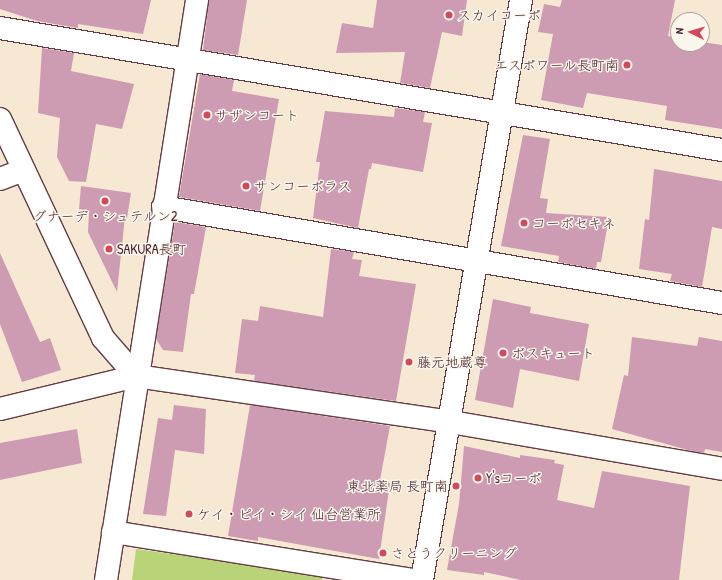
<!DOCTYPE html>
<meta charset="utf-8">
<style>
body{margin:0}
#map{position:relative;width:722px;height:580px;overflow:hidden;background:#f7e8d3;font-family:"Patrick Hand","Klee One",sans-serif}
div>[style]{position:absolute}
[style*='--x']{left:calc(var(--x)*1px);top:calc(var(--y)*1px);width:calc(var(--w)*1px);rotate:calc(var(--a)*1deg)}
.green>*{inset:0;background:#b9d379}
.building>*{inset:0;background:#ce9cb2}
.roads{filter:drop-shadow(1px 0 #643d44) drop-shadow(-1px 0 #643d44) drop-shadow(0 1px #643d44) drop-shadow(0 -1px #643d44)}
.minor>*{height:22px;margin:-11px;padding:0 11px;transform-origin:11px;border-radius:11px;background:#fff}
.tertiary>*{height:22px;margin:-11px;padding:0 11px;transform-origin:11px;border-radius:11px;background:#fff}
.dots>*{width:11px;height:11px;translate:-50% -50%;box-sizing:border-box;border:2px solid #fbf7ec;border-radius:50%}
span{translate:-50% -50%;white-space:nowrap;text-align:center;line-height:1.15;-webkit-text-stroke:3px #fbf7ec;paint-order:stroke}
.poi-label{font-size:14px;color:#4a1f2b}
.left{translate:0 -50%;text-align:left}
.right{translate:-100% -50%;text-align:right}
.north{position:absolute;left:670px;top:12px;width:40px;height:40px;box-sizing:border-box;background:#fbf7ec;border:1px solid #b4a19f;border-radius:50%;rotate:275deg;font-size:11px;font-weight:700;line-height:16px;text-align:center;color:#4a1f2b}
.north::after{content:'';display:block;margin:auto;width:14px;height:18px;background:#d1495b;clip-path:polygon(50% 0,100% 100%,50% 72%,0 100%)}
</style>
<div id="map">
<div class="green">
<div style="clip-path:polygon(136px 549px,323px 575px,322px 580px,132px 580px)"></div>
</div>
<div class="building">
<div style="clip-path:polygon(0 0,151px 0,143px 34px,78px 24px,78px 28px,37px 21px,0 9px)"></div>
<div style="clip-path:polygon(209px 0,247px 0,238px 55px,203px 50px)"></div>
<div style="clip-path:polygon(377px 0,467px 0,462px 36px,442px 32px,430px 88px,400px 83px,405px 52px,336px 53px,342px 23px,373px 28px)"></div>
<div style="clip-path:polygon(562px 0,675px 0,668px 36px,678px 38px,678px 44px,702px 44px,702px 42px,722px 45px,722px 129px,665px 120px,667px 106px,587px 93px,583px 108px,541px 100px,553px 34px,538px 32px,544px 4px,560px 7px)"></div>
<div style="clip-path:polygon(42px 48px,74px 53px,71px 71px,134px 84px,122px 129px,96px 124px,86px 182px,69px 181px,57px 157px,60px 118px,38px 113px)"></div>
<div style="clip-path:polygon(200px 74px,234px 80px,232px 91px,279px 99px,260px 211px,179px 197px)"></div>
<div style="clip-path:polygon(395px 108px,425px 112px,423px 122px,432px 123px,423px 172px,372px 163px,371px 169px,369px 169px,358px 228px,313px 218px,320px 162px,316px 162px,325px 111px,394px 117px)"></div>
<div style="clip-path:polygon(523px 135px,550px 139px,540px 198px,548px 199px,546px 213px,609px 217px,601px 262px,597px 262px,596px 269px,558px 262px,559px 256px,501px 246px)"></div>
<div style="clip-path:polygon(654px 169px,722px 181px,722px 229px,712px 227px,702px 287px,670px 281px,672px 274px,639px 269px,645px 219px,649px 220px)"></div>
<div style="clip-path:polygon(81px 186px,131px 193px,127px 218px,125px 217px,117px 292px,88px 232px,89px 211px,79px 209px)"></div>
<div style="clip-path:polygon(175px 222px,206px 227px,194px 294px,191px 294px,183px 352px,163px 350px,156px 339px)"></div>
<div style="clip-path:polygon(331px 249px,354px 252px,352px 259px,362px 260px,359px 276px,416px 284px,396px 401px,254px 381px,255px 375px,235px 373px,242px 319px,258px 321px,260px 306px,323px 317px)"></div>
<div style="clip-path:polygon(0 253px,40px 342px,50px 338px,61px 370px,22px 382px,0 324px)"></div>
<div style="clip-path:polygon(493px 299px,531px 307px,530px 313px,589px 324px,579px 381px,520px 369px,513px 408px,475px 400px)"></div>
<div style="clip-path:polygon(632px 337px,697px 346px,699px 337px,722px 341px,722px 452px,705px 449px,704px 453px,695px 452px,612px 429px,624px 375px,628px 376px)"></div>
<div style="clip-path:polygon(174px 405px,206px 409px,204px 454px,175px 450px,166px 516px,143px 514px,158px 418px,172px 420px)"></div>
<div style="clip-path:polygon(250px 405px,390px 426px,380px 480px,390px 483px,379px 559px,258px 537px,258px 541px,228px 536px)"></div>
<div style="clip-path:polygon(77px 429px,82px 463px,0 480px,0 443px)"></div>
<div style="clip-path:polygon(464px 446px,520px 458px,520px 455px,555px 460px,554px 463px,564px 465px,557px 500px,594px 508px,602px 471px,690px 486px,679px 580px,521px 580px,484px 572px,484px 575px,447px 570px,459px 504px)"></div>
</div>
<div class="roads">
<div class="minor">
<div style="--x:0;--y:28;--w:732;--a:9.59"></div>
<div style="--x:0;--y:179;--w:25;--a:-21"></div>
<div style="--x:163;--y:207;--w:567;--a:9.74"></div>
<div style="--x:0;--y:409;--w:140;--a:-13.6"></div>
<div style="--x:136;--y:376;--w:318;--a:8.3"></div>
<div style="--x:451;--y:422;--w:275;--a:9.8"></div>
<div style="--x:113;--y:532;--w:303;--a:9.1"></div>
</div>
<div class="tertiary">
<div style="--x:0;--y:119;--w:242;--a:64.8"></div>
<div style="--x:103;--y:338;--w:50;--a:49"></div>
<div style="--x:106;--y:580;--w:587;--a:-81.08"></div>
<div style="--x:422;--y:580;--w:588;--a:-80.31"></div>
</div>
</div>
<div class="dots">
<div style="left:449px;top:15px;background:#d1495b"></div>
<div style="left:627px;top:65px;background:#d1495b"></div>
<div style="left:207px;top:115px;background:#d1495b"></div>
<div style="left:246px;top:186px;background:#d1495b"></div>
<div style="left:105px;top:201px;background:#d1495b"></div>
<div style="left:524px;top:223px;background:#d1495b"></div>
<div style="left:109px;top:249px;background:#d1495b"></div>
<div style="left:503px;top:353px;background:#d1495b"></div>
<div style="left:409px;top:362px;background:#d1495b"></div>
<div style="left:478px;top:478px;background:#d1495b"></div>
<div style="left:456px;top:486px;background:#d1495b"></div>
<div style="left:189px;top:514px;background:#d1495b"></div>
<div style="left:383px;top:553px;background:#d1495b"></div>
</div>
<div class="poi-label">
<span class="left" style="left:457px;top:15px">スカイコーポ</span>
<span class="right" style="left:619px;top:65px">エスポワール長町南</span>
<span class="left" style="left:215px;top:115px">サザンコート</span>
<span class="left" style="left:254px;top:186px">サンコーポラス</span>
<span style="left:105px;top:216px">グナーデ・シュテルン2</span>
<span class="left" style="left:532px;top:223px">コーポセキネ</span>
<span class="left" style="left:117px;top:249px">SAKURA長町</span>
<span class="left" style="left:511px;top:353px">ボスキュート</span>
<span class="left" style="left:417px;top:362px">藤元地蔵尊</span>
<span class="left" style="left:486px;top:478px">Y'sコーポ</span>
<span class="right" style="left:448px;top:486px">東北薬局 長町南</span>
<span class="left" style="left:197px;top:514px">ケイ・ピイ・シイ 仙台営業所</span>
<span class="left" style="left:391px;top:553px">さとうクリーニング</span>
</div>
<div class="north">N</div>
</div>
